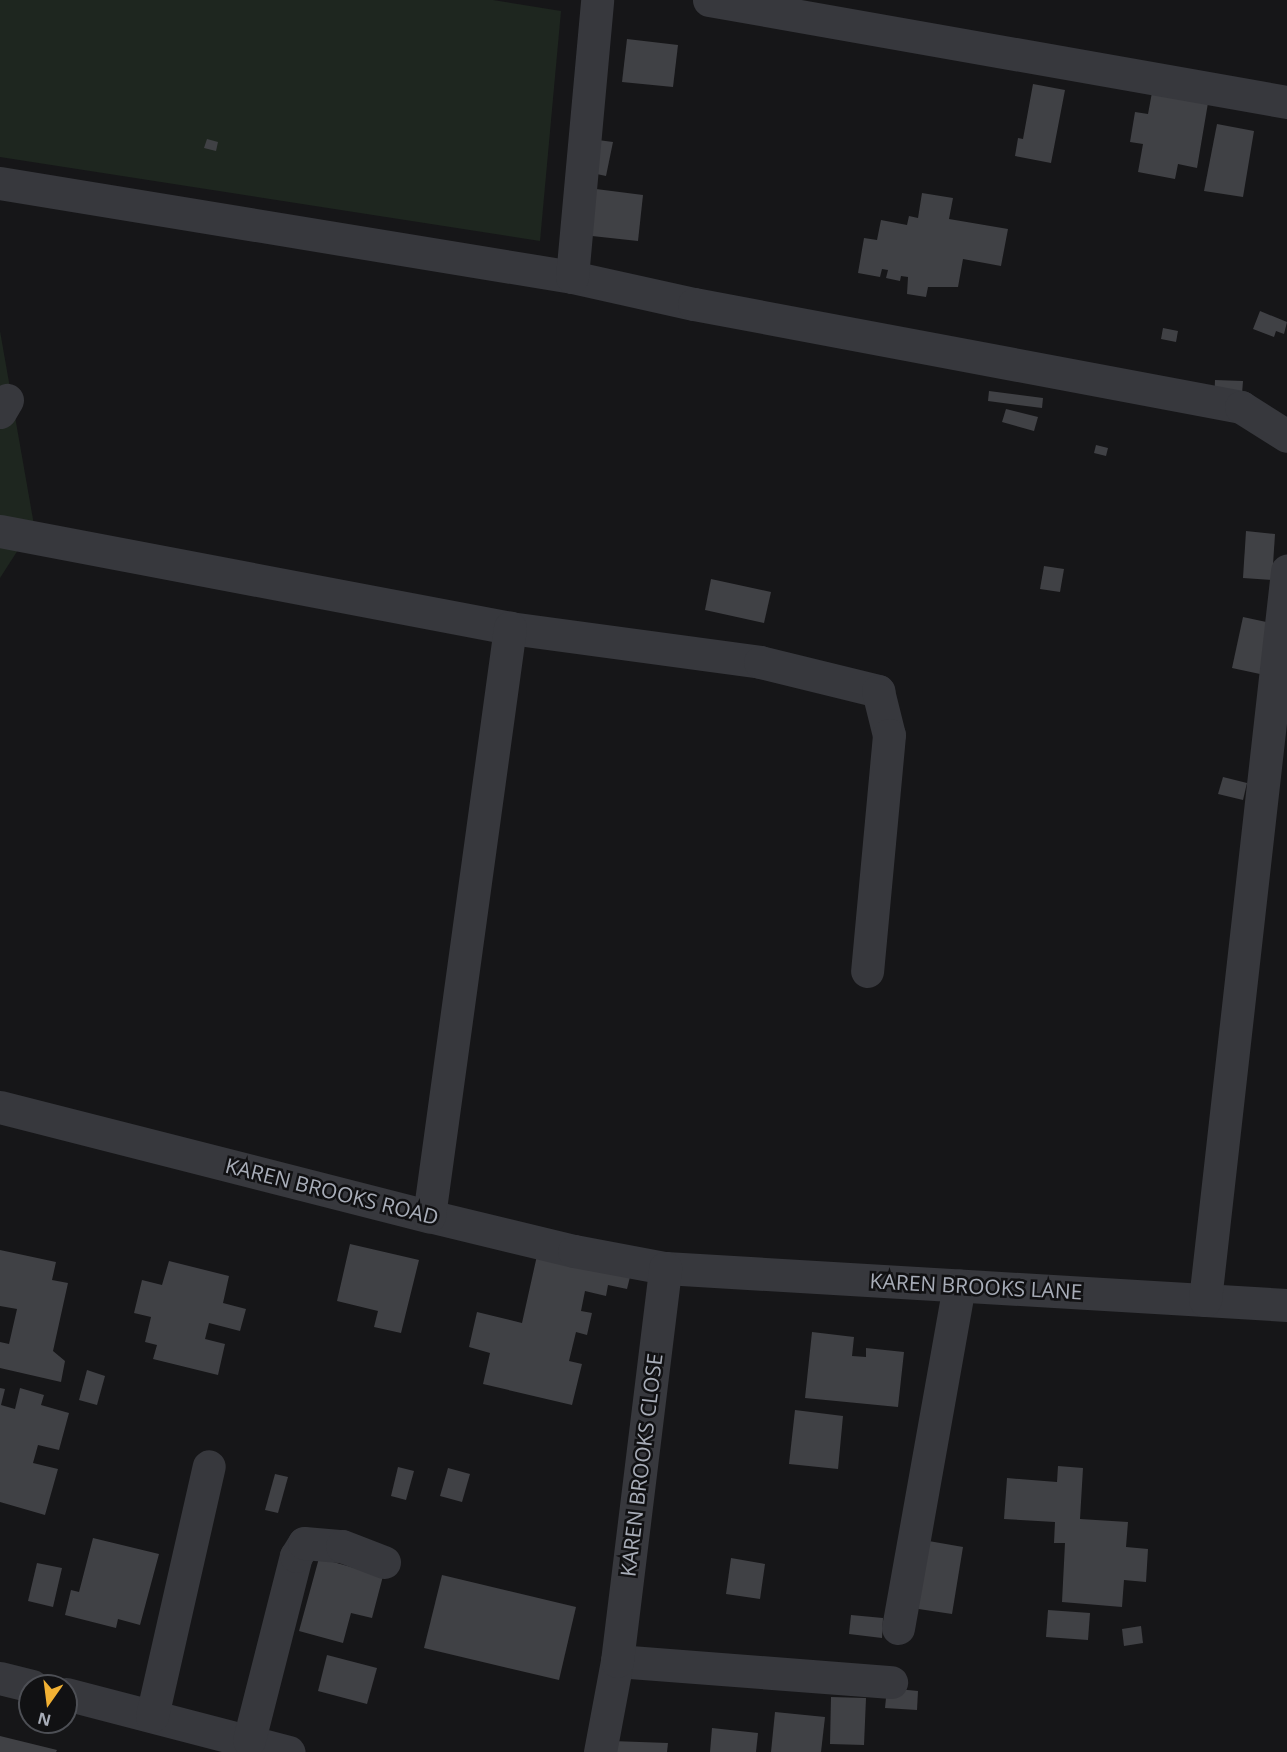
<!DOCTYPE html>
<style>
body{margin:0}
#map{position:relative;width:1287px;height:1752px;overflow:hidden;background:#161618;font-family:"Open Sans",sans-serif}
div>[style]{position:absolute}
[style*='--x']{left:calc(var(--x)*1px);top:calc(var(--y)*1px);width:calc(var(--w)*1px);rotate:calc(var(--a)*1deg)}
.green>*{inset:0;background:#1e261f}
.building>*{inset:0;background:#404145}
.minor>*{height:33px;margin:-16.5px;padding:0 16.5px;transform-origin:16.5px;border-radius:16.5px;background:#37383d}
span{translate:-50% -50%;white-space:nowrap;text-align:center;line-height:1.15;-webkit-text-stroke:5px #111113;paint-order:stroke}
.street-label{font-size:21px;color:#a8adb8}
.north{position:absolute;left:18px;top:1674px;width:60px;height:60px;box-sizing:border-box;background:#111113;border:2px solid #4d4f55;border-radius:50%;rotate:194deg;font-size:16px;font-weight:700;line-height:24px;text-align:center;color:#a8adb8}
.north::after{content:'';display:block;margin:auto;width:21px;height:27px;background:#f2b134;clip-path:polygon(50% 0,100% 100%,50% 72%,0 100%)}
</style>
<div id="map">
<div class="green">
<div style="clip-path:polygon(0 0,493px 0,561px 11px,540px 241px,0 157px)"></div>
<div style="clip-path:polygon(0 331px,34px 525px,0 578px)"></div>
</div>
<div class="building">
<div style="clip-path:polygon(627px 39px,678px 45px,673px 87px,622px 82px)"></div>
<div style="clip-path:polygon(1033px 84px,1065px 90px,1051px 163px,1015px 156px,1018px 138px,1023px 139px)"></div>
<div style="clip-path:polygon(1153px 87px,1209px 97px,1197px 168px,1178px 164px,1175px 179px,1138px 172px,1143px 144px,1130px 142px,1135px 112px,1148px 114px)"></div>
<div style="clip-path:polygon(1217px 124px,1254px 131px,1243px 197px,1204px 191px)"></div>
<div style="clip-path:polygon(207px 139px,218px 142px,216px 151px,204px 148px)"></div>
<div style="clip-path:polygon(598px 140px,613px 142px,606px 176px,592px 173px)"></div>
<div style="clip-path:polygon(596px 189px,643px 195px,638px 241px,592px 236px)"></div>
<div style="clip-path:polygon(922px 193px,953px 198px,949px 219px,1008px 229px,1001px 266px,963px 259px,958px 287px,928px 287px,926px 297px,907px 294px,908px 277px,901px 276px,900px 281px,886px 278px,888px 270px,882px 269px,880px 277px,858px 273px,864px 238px,877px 240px,881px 220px,907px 225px,909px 216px,918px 218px)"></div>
<div style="clip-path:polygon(1260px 311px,1287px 322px,1284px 334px,1276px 331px,1274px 337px,1253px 329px)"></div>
<div style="clip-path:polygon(1163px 328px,1178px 331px,1176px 342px,1161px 339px)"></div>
<div style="clip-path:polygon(1215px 380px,1243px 381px,1241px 407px,1214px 406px)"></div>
<div style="clip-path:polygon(989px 391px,1043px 398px,1042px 408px,988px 401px)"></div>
<div style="clip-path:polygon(1006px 409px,1038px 417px,1034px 431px,1002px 422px)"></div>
<div style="clip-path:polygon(1096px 445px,1108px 448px,1106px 456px,1094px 453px)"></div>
<div style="clip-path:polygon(1246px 531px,1275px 534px,1272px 580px,1243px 578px)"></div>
<div style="clip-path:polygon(1044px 566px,1064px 569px,1060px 592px,1040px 589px)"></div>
<div style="clip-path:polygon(711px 579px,771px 592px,764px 623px,705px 610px)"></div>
<div style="clip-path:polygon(1243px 617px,1271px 623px,1260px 674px,1232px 668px)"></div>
<div style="clip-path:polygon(1223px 777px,1247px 783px,1243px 800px,1218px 794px)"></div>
<div style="clip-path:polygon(350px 1244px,419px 1260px,401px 1333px,374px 1327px,378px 1311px,337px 1301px)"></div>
<div style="clip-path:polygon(0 1250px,56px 1262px,52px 1280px,68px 1283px,53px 1351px,65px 1361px,61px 1382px,0 1368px,0 1342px,9px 1344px,17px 1309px,0 1306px)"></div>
<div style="clip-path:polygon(538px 1251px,631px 1273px,627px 1289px,608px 1285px,606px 1296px,585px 1291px,581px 1311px,592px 1313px,587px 1335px,576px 1332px,569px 1361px,582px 1364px,572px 1405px,483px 1384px,490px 1353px,469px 1347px,477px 1312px,522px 1323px)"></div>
<div style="clip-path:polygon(169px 1261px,229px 1276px,223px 1303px,246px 1309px,240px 1331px,209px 1323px,205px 1339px,225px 1344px,218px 1375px,153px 1359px,157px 1345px,145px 1342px,151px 1317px,134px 1313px,142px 1280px,162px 1285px)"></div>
<div style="clip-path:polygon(812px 1332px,854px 1337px,852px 1356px,866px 1357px,866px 1348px,904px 1352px,898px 1407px,805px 1398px)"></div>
<div style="clip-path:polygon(87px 1370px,105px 1376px,97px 1405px,79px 1400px)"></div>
<div style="clip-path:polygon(0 1388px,5px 1389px,1px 1405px,15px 1409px,20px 1388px,44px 1395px,41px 1405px,69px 1413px,59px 1450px,38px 1445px,33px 1463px,58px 1469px,45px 1515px,0 1502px)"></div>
<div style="clip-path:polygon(795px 1410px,843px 1416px,838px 1469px,789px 1464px)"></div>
<div style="clip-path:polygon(1058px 1466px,1083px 1468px,1080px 1519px,1128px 1522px,1126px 1547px,1148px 1549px,1146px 1582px,1124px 1580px,1122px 1607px,1062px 1602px,1065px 1543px,1054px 1543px,1055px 1522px,1004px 1519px,1007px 1478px,1057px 1482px)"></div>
<div style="clip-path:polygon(398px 1467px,414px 1471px,406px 1500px,391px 1496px)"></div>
<div style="clip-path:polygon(448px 1468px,470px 1474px,462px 1502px,440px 1496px)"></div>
<div style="clip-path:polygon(275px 1474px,288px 1477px,278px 1513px,265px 1510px)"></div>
<div style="clip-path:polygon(93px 1538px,159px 1554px,140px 1625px,118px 1619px,116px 1628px,65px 1615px,71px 1590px,79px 1592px)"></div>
<div style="clip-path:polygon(923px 1540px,963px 1547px,952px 1614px,912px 1608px)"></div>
<div style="clip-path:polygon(319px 1558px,383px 1576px,372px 1618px,351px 1613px,343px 1643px,299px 1631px)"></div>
<div style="clip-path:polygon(731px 1558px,765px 1564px,760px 1599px,726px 1594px)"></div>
<div style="clip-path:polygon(37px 1563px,62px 1568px,53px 1607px,28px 1601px)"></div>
<div style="clip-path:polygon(442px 1575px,576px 1607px,559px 1680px,424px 1648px)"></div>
<div style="clip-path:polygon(1048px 1610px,1090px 1613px,1088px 1640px,1046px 1637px)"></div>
<div style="clip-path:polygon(851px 1615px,883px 1618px,882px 1638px,849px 1634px)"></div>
<div style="clip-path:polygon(1141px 1626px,1143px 1643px,1124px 1646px,1122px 1629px)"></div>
<div style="clip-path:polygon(327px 1655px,377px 1668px,367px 1704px,318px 1691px)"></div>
<div style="clip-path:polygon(887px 1688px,918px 1691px,917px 1710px,885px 1708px)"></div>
<div style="clip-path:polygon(831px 1697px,866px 1698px,864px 1745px,830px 1744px)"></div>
<div style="clip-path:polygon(775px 1712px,825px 1717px,821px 1752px,771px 1752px)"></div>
<div style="clip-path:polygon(712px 1728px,758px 1733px,756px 1752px,710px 1752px)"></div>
<div style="clip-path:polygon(0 1736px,57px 1750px,56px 1752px,0 1752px)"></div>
<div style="clip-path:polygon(612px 1741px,668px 1743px,667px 1752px,612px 1752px)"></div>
</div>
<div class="minor">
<div style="--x:709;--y:0;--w:587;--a:10.01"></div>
<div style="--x:0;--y:183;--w:580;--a:9.33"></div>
<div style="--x:572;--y:277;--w:125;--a:12.5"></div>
<div style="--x:694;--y:304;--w:557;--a:10.66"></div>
<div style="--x:1241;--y:407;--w:54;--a:32.2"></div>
<div style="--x:572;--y:277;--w:278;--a:-84.8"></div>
<div style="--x:0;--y:412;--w:14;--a:-60"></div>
<div style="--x:0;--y:531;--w:519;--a:10.77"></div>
<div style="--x:510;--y:628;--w:252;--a:7.7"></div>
<div style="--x:760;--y:662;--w:122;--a:13.8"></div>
<div style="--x:878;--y:691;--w:45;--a:76"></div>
<div style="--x:889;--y:735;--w:237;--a:95.3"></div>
<div style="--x:0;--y:1107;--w:443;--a:14.3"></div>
<div style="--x:429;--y:1216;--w:149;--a:13.6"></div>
<div style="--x:574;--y:1251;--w:93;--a:10.6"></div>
<div style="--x:665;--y:1268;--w:623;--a:3.4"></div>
<div style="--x:429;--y:1216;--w:594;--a:-82.16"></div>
<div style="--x:1205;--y:1300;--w:734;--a:-83.58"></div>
<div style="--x:898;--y:1628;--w:348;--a:-79.9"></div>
<div style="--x:617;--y:1661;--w:275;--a:4.4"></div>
<div style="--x:0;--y:1678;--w:33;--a:14"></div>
<div style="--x:66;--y:1694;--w:230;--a:14.6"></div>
<div style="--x:152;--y:1716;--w:256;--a:-77.2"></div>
<div style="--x:249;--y:1740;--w:190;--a:-75.7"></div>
<div style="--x:296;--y:1556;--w:15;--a:-58"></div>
<div style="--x:304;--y:1543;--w:38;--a:5"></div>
<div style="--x:342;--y:1546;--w:45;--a:20.9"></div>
<div style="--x:600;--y:1752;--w:93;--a:-79.4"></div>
<div style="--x:617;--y:1661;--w:396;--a:-83"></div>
</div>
<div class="street-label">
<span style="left:332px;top:1191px;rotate:14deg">KAREN BROOKS ROAD</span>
<span style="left:976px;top:1286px;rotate:3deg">KAREN BROOKS LANE</span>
<span style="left:641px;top:1465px;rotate:-83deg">KAREN BROOKS CLOSE</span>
</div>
<div class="north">N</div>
</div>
